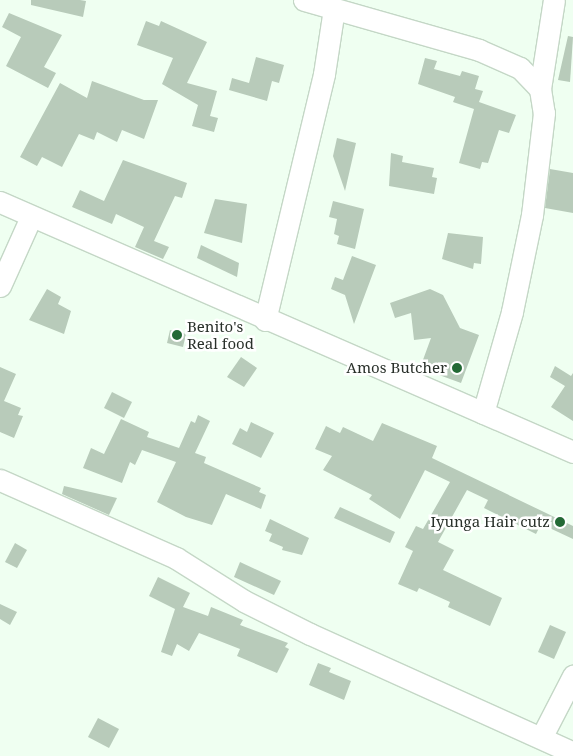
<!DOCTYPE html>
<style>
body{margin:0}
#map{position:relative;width:573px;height:756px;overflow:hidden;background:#effff1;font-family:"Noto Serif",serif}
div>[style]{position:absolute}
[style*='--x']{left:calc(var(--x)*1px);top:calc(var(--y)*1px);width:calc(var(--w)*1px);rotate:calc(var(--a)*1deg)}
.building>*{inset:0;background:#b8cbba}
.roads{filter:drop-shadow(1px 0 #c4d7c6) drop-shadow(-1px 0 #c4d7c6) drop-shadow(0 1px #c4d7c6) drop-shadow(0 -1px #c4d7c6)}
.minor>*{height:21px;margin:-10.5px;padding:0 10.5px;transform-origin:10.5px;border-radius:10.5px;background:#fff}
.dots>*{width:14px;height:14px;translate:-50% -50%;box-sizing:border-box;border:2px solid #fff;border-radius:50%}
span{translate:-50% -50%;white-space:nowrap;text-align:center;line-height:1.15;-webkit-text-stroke:5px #fff;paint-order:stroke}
.poi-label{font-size:15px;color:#29302a}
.left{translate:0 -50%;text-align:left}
.right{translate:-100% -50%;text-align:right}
</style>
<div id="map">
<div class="building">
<div style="clip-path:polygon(31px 0,80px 0,86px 1px,83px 17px,31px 5px)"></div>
<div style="clip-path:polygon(9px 13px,62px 35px,44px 67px,56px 73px,48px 88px,6px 66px,21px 37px,2px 27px)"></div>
<div style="clip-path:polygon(146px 21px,159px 26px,161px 21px,207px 42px,187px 83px,217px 91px,210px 116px,218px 118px,214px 132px,192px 126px,198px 105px,162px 84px,173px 58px,137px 45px)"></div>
<div style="clip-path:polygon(568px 36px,573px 37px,570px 82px,558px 80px)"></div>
<div style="clip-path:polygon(256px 57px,284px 65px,279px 83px,272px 81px,267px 101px,229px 90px,232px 78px,249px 83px)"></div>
<div style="clip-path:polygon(425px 58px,437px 61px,434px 69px,460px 76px,462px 71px,479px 76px,475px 89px,483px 91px,479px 102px,516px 115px,509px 133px,499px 130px,488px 163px,482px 162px,480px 169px,459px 163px,474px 109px,453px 102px,455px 97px,418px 84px)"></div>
<div style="clip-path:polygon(92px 81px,144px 100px,158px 100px,144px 139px,122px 130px,117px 142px,97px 132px,94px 140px,79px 134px,62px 167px,42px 157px,37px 166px,20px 157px,60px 83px,87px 98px)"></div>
<div style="clip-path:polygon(337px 138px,356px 143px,345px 191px,333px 156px)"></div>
<div style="clip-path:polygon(391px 153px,403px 156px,402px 162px,434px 168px,432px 177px,437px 178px,434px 194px,389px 186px)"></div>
<div style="clip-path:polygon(123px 160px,187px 183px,182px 198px,175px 196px,154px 241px,169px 247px,163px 259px,135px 247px,144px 227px,116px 214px,112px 224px,72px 207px,80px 190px,104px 201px)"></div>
<div style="clip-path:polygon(550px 169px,573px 173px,573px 213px,545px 208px)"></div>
<div style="clip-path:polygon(215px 199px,247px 204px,242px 243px,204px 233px)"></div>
<div style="clip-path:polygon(333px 201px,364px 209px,355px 249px,337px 244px,339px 236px,334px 234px,337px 219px,329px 217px)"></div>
<div style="clip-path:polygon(448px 233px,483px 237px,481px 264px,474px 263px,473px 269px,442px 259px)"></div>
<div style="clip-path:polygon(201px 245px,239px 263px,237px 277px,197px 258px)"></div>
<div style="clip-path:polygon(352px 256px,376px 265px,354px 324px,345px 295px,331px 289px,335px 277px,343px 280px)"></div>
<div style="clip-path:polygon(47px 289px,61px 297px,58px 304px,71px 311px,64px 334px,29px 320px)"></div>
<div style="clip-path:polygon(430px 289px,443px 295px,460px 328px,479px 335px,461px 383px,420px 368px,431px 338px,414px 340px,411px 313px,395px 318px,390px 303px)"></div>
<div style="clip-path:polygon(170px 330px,186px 334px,183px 347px,167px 343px)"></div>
<div style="clip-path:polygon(241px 357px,257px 368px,244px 387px,227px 377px)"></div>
<div style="clip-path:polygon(555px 366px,571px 376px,573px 373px,573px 421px,551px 407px,565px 386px,550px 377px)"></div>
<div style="clip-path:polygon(0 367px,16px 374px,4px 401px,21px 408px,18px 415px,23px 416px,14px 438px,0 432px)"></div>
<div style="clip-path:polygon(112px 392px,132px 402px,124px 418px,104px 408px)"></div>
<div style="clip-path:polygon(198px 415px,210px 421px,195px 453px,206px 457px,204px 463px,261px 488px,259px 492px,266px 495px,261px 509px,226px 494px,212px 525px,186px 517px,157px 502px,176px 462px,142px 450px,135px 465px,130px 462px,122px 483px,83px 468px,91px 448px,104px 454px,121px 419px,149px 432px,147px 437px,179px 448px,191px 421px,195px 423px)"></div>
<div style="clip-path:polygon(251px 422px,274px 433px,261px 458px,232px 444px,240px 428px,247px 432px)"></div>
<div style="clip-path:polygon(382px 423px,437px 446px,432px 458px,573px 526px,573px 539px,541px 524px,536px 534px,484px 508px,488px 500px,467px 490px,438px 542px,454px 550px,443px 570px,502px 598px,490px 626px,448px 607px,450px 602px,419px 588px,417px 592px,398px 584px,413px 551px,405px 547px,416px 526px,423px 529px,450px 482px,425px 470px,400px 519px,369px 499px,372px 495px,323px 470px,332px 456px,315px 449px,326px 426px,340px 433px,343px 427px,373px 441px)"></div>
<div style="clip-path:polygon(64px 486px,117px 498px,109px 515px,62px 494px)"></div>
<div style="clip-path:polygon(340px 507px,395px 532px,390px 543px,334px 518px)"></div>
<div style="clip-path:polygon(270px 519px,309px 538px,302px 555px,282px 550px,283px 547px,269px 541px,272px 534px,265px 531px)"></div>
<div style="clip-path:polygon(15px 543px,27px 550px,17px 568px,5px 562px)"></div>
<div style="clip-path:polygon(240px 562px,281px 581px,274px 595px,234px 577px)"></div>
<div style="clip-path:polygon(158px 577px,190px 593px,183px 607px,208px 616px,211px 607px,243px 620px,240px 625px,288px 643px,285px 647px,289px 649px,277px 673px,237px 656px,240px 649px,199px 633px,189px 651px,177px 644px,172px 656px,161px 652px,175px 609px,149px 596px)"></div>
<div style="clip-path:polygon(0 604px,17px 612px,10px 625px,0 619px)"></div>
<div style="clip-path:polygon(550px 625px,566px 632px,554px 659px,538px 652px)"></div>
<div style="clip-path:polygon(318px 663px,331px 668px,329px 672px,351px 681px,344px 700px,309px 685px)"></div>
<div style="clip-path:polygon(98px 718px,119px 729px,109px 748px,88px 737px)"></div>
</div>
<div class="roads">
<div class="minor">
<div style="--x:304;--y:0;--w:182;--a:15.9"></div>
<div style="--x:479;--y:50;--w:45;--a:23.7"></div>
<div style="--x:520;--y:68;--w:29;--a:46"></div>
<div style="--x:540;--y:89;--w:24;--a:81"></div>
<div style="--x:544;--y:113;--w:103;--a:96.7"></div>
<div style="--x:532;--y:215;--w:99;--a:101.7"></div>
<div style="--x:512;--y:312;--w:105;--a:106"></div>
<div style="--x:540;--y:89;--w:90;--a:-81.1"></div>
<div style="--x:0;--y:202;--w:625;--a:23.57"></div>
<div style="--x:0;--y:286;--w:76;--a:-65.8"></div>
<div style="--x:265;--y:320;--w:253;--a:-76.5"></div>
<div style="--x:324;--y:74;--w:66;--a:-81.3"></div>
<div style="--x:0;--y:480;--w:193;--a:23.9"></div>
<div style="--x:176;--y:558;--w:80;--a:32.3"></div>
<div style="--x:244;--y:601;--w:74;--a:26.6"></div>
<div style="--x:310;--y:634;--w:289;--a:24.3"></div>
<div style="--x:542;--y:736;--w:68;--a:-62.7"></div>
</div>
</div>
<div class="dots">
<div style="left:177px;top:335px;background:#236935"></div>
<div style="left:457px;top:368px;background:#236935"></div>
<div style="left:560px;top:522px;background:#236935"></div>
</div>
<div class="poi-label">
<span class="left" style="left:187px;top:335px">Benito's<br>Real food</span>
<span class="right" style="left:447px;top:368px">Amos Butcher</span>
<span class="right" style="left:550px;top:522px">Iyunga Hair cutz</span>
</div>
</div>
